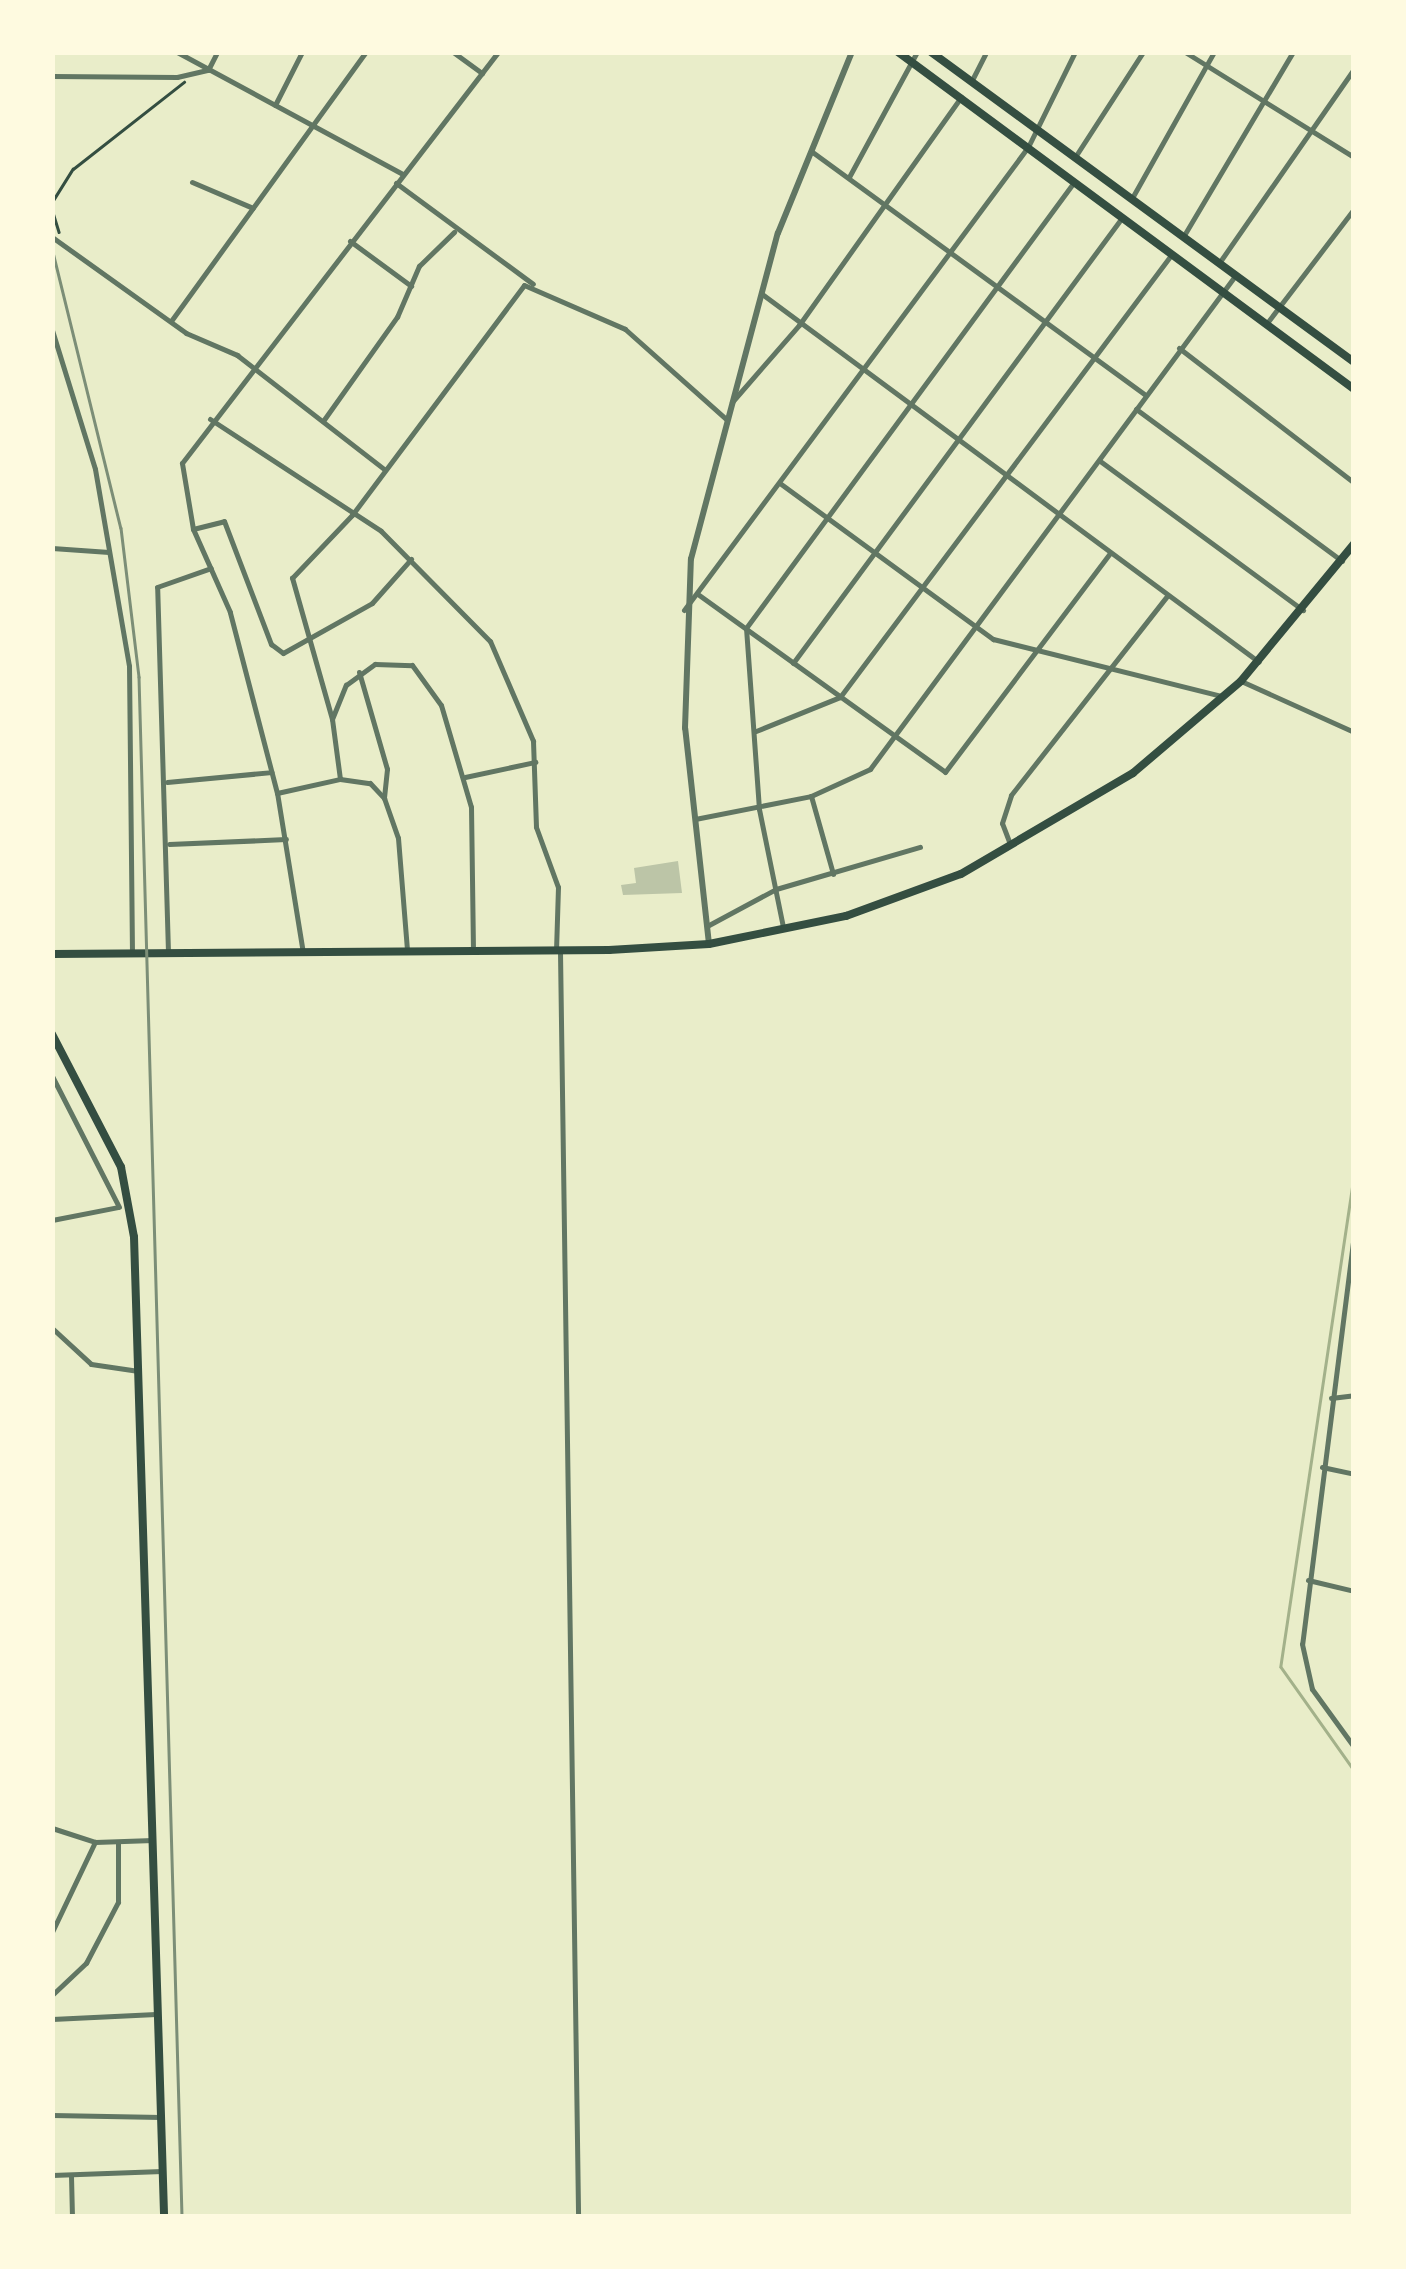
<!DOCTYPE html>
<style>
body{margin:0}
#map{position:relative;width:1406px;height:2269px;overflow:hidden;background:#e9edc9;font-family:"Times New Roman",serif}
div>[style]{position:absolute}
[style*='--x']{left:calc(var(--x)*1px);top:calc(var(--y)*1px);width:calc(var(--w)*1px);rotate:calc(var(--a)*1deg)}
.stream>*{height:2.5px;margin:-1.25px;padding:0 1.25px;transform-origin:1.25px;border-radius:1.25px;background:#a3b18a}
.building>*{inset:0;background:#bcc5a7}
.path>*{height:2.5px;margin:-1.25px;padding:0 1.25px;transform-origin:1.25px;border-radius:1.25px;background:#344e41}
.minor>*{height:5px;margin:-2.5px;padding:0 2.5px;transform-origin:2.5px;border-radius:2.5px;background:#617663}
.tertiary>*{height:6px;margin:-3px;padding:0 3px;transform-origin:3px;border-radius:3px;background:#617663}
.primary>*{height:8px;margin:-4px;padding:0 4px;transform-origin:4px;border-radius:4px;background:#344e41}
.trunk>*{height:8px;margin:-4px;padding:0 4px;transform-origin:4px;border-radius:4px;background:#344e41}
.rail>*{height:2.5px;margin:-1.25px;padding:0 1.25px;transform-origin:1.25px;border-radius:1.25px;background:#7c8e77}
span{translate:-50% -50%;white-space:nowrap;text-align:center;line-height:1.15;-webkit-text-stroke:10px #fefae0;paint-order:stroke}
.frame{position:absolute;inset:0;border:55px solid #fefae0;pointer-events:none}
</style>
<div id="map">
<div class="stream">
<div style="--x:1354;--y:1177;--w:495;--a:98.5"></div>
<div style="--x:1281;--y:1667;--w:126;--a:54.7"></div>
</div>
<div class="building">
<div style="clip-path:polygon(678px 861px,682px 893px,623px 895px,621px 885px,636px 883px,634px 868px)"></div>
</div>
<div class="path">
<div style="--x:52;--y:202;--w:39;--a:-58"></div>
<div style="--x:73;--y:169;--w:141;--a:-38.1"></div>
<div style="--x:52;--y:209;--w:24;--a:73"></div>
</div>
<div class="minor">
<div style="--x:177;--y:52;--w:257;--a:28.4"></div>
<div style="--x:453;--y:52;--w:36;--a:36"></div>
<div style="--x:1185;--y:52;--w:199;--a:31.9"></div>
<div style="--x:52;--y:76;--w:125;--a:0.5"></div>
<div style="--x:177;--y:77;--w:32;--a:-13"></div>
<div style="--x:208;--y:70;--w:20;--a:-63"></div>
<div style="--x:971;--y:82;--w:34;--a:-63"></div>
<div style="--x:275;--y:105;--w:59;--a:-63"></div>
<div style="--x:811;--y:151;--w:414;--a:36.1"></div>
<div style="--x:1075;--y:157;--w:125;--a:-57.1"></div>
<div style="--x:849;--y:177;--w:142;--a:-61.5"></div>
<div style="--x:192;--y:182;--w:66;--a:23.1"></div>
<div style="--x:396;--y:183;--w:170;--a:36.4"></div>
<div style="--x:1132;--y:198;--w:167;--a:-60.7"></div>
<div style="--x:52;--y:237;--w:165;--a:35.6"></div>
<div style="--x:186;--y:333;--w:56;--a:23.3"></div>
<div style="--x:237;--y:355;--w:187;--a:37.8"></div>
<div style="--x:1183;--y:237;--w:215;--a:-59.3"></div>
<div style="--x:350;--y:241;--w:76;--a:36.4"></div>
<div style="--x:1219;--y:263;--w:236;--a:-55.2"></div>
<div style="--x:762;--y:294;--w:618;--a:36.52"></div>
<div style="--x:171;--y:321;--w:332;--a:-54.1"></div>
<div style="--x:1267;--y:323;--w:143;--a:-52.7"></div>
<div style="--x:52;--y:330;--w:145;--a:72.8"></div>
<div style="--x:95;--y:469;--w:200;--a:80.2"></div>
<div style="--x:129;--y:666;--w:286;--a:89.4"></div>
<div style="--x:1179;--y:348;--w:221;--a:37.6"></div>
<div style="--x:732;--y:402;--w:102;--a:-49"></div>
<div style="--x:799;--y:325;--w:280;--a:-54.6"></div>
<div style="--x:1136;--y:409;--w:256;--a:36.4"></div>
<div style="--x:210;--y:419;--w:204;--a:33.2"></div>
<div style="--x:381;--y:531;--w:155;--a:45.3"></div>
<div style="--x:490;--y:641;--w:109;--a:66.7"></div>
<div style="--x:533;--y:741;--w:86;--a:88"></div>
<div style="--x:536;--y:827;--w:64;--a:69.9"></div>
<div style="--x:558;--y:887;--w:62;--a:91.8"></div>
<div style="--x:323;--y:421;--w:128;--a:-54.6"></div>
<div style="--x:397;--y:317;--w:56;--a:-66.7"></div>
<div style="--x:419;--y:266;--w:49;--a:-44.2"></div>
<div style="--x:1100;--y:461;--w:252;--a:36.3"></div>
<div style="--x:781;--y:484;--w:263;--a:36.2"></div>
<div style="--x:993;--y:639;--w:236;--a:14"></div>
<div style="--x:193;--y:529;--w:32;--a:-14"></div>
<div style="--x:224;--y:521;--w:132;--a:69.1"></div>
<div style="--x:271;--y:644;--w:15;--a:37"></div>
<div style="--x:283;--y:653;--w:102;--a:-29.3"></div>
<div style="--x:372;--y:603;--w:59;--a:-48.4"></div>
<div style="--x:52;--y:548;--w:57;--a:4"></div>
<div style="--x:699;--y:595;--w:303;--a:35.7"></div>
<div style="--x:945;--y:772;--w:273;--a:-53"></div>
<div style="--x:684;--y:610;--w:577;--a:-53.39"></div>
<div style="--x:1028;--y:147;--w:106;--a:-63.7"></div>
<div style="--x:793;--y:663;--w:552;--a:-53.55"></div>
<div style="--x:359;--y:672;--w:101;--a:73.9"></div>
<div style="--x:387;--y:769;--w:29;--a:96"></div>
<div style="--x:1241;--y:681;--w:124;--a:24.3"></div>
<div style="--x:332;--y:719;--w:147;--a:-105.8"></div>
<div style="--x:292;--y:578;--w:87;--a:-46.4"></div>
<div style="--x:352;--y:515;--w:287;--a:-53.2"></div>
<div style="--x:524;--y:285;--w:110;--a:23.5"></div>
<div style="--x:625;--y:329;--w:137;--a:41.7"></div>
<div style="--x:756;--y:731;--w:91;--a:-22"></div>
<div style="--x:840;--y:697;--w:552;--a:-53.17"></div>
<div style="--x:465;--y:777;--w:72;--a:-12.1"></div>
<div style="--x:340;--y:779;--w:61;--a:-97.6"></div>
<div style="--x:332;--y:719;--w:37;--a:-68"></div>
<div style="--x:346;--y:685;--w:36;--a:-36"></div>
<div style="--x:375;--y:664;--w:37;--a:2"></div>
<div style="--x:412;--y:665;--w:49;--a:54.1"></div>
<div style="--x:441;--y:705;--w:106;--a:73.6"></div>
<div style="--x:471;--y:807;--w:145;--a:89.2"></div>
<div style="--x:167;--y:782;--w:105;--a:-5.4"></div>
<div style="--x:277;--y:793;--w:65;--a:-12.5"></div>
<div style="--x:340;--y:779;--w:30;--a:8"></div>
<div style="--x:370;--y:783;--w:21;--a:47"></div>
<div style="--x:384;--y:798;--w:42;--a:70.7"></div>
<div style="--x:398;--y:838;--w:113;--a:85.4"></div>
<div style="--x:811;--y:796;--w:81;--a:74.2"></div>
<div style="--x:695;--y:819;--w:118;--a:-11.2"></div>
<div style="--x:811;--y:796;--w:65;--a:-24.6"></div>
<div style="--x:870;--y:769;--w:613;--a:-53.49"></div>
<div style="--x:169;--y:844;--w:117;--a:-2.4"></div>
<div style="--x:1010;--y:844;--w:22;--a:-111"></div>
<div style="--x:1002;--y:823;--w:29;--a:-72"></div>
<div style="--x:1011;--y:795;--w:253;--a:-51.9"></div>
<div style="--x:707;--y:926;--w:78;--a:-28.2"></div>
<div style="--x:776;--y:889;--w:150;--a:-16.3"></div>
<div style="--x:783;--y:927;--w:120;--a:-101.5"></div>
<div style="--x:759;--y:809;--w:181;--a:-94.1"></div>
<div style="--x:746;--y:628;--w:554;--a:-53.67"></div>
<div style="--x:168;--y:952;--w:365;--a:-91.7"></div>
<div style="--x:157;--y:587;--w:57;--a:-19.4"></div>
<div style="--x:560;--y:952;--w:1264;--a:89.18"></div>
<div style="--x:303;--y:953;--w:162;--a:-99.2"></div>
<div style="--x:277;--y:793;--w:187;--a:-104.6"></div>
<div style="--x:230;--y:612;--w:91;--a:-114"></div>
<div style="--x:193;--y:529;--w:67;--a:-99.5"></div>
<div style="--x:182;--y:463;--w:518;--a:-52.44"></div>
<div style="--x:52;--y:1076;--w:147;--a:62.9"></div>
<div style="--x:52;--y:1220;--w:67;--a:-11.1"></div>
<div style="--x:1354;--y:1234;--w:413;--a:97.2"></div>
<div style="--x:1302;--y:1644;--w:46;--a:77.5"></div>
<div style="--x:1312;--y:1689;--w:72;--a:54.1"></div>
<div style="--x:52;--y:1328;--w:53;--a:42.7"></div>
<div style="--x:91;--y:1364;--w:48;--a:8.5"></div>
<div style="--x:1331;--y:1398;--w:23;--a:-7"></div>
<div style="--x:1322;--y:1467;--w:33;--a:12"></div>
<div style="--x:1308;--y:1580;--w:47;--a:13.4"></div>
<div style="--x:52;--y:1828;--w:45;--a:18"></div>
<div style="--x:95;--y:1842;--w:58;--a:-2"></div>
<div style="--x:52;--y:1932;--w:100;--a:-64.5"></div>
<div style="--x:52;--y:1995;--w:47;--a:-43.3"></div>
<div style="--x:86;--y:1963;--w:69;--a:-62.3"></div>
<div style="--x:118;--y:1902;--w:60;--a:-90"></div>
<div style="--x:52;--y:2019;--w:104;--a:-2.8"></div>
<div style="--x:52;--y:2115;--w:109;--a:1.1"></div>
<div style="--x:52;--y:2175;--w:110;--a:-2.1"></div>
<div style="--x:71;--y:2176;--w:40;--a:88.6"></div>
</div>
<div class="tertiary">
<div style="--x:709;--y:944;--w:217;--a:-96.3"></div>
<div style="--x:685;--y:728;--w:169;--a:-88"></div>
<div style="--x:691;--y:559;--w:337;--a:-75.1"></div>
<div style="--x:778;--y:233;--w:196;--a:-67.8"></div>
</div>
<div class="primary">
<div style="--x:898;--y:52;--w:567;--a:36.47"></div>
<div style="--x:931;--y:52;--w:524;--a:36.24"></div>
<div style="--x:52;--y:954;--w:557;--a:-0.41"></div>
<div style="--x:609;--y:950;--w:100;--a:-3.4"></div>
<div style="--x:709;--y:944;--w:140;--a:-11.6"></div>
<div style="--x:846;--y:916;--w:122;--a:-20.1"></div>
<div style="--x:961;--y:874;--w:199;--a:-30.4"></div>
<div style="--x:1133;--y:773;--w:142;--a:-40.4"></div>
<div style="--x:1241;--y:681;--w:178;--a:-50.5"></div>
</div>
<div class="trunk">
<div style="--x:52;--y:1034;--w:150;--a:62.6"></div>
<div style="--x:121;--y:1167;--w:71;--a:79.5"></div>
<div style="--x:134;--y:1237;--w:979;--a:88.24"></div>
</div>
<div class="rail">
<div style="--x:52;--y:248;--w:288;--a:76.2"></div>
<div style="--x:121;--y:528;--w:150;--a:83.1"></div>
<div style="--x:139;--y:677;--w:1540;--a:88.4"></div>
</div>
<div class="frame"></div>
</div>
